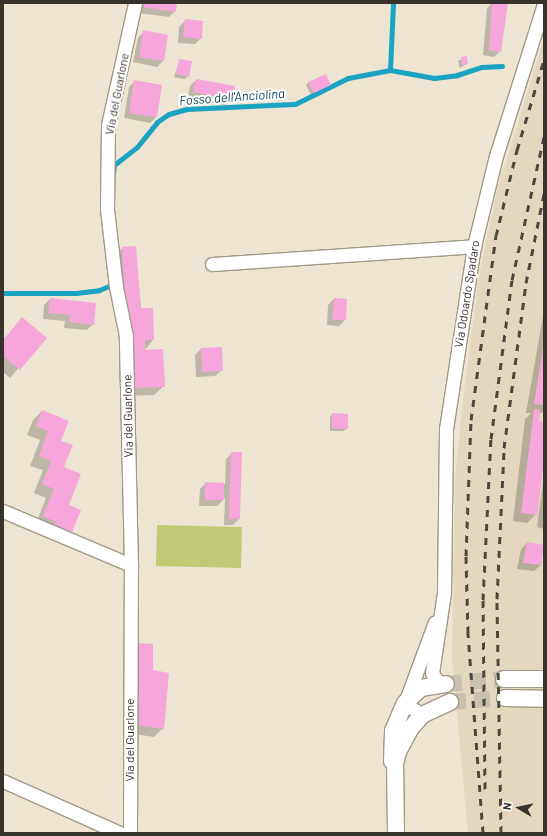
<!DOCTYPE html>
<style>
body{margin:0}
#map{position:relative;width:547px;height:836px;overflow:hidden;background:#ede4d1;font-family:Barlow,sans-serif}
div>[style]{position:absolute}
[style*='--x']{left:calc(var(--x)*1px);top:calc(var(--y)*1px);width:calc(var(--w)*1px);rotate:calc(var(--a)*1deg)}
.built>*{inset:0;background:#e3d8be}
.green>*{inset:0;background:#c0ca75}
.shadow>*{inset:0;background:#0003}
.stream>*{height:5px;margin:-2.5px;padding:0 2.5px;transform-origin:2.5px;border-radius:2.5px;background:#1aa3c3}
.building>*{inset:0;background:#f6a6db}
.tertiary-tunnel>*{height:16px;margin-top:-8px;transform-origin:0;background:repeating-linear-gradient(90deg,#c9c1b0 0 16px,transparent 0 24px)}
.roads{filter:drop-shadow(1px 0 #a19987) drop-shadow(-1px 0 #a19987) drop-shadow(0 1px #a19987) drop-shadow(0 -1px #a19987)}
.minor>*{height:13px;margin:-6.5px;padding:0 6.5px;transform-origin:6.5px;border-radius:6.5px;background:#fff}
.tertiary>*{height:16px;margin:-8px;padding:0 8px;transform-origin:8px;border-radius:8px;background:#fff}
.rail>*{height:3px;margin-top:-1.5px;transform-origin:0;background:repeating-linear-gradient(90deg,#4c473f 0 7px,transparent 0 14px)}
span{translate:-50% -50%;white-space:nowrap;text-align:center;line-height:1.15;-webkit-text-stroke:4px #fff;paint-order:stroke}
.street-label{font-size:12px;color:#37332c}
.water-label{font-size:13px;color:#144856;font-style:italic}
.frame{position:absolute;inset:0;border:4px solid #37332c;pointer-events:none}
.north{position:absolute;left:499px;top:788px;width:40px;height:40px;-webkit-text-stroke:3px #fff;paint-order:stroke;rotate:279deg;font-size:11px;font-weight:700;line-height:16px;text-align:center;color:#37332c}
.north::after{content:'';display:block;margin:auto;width:14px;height:18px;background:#37332c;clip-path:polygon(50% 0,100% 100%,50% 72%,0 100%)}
</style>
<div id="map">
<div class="built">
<div style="clip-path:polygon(544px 38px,544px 833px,468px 833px,452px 659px,455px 481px,462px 408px,480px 270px,497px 191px)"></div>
</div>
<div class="green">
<div style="clip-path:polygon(157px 525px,242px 527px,241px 568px,156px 566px)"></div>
</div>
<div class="shadow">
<div style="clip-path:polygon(140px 3px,176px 3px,175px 11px,169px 17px,138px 13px)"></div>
<div style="clip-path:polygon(492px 3px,502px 3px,500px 51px,494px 57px,483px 55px,487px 8px)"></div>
<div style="clip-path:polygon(185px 21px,201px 38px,195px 44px,178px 43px,179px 27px)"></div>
<div style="clip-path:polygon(144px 32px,163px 61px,157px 67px,133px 62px,138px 38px)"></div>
<div style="clip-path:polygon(466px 57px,467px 64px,460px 68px,458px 61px)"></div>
<div style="clip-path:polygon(180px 60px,188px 76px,185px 79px,174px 77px)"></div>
<div style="clip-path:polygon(196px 80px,231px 99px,225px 105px,188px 98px,190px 86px)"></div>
<div style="clip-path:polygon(135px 81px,156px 117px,150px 123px,124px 118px,129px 87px)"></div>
<div style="clip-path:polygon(309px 82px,330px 85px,311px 95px,306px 85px)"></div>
<div style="clip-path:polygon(135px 247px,141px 309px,153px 340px,144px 351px,164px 386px,154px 395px,123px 396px,113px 257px,122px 248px)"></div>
<div style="clip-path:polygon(50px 299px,93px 324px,87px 330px,64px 328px,65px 321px,43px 319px,44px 305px)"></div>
<div style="clip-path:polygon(334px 299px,345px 320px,339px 326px,327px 325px,328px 305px)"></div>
<div style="clip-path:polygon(544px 310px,544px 411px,539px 414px,538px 422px,544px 423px,544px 454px,536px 514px,527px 523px,513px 521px,525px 419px,531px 413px,526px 413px)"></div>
<div style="clip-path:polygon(22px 319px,45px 338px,10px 378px,3px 372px,3px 340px)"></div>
<div style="clip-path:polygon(201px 349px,222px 370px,215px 376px,196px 377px,195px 355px)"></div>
<div style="clip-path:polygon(42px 411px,60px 441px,70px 534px,61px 543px,45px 537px,48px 531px,35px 526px,46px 498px,34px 493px,43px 470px,30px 466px,40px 440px,27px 435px,33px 420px)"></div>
<div style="clip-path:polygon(332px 414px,347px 428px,344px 431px,330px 431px,330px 417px)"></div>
<div style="clip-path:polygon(232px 453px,241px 453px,239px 519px,233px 525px,224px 525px,225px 498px,217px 506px,199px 506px,200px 489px,206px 483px,225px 484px,226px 459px)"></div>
<div style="clip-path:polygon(544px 475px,544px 529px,537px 527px)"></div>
<div style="clip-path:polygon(527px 543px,541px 565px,534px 571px,517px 569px,521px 549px)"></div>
<div style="clip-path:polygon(152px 671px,163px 728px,154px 737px,127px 733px)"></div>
</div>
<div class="stream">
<div style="--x:390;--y:70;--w:67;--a:-87.4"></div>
<div style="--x:113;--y:174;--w:9;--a:-84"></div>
<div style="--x:114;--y:165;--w:29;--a:-38"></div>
<div style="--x:137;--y:147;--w:32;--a:-51"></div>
<div style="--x:157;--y:122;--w:14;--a:-34"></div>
<div style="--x:169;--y:114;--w:19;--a:-16"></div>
<div style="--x:187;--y:109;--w:108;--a:-2.7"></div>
<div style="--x:295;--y:104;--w:59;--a:-26.1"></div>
<div style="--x:348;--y:78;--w:43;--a:-10.8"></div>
<div style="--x:390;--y:70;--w:45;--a:10.3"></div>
<div style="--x:434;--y:78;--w:23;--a:-7"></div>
<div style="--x:457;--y:75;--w:26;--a:-18"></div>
<div style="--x:482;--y:67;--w:20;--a:-3"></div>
<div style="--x:3;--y:293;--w:73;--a:0"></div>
<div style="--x:76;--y:293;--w:23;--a:-7"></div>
<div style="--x:99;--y:290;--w:16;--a:-22"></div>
</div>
<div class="building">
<div style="clip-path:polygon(144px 3px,177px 3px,176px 12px,144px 7px)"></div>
<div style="clip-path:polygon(492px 3px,508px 3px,501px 52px,489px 50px)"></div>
<div style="clip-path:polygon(185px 19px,203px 21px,202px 39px,183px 37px)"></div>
<div style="clip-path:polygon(143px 30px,168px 35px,164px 61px,139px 57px)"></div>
<div style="clip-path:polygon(467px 56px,468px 64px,462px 65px,461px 57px)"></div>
<div style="clip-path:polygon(179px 59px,192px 61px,189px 77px,176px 74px)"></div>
<div style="clip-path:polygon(326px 74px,331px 85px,314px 93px,308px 82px)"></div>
<div style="clip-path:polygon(196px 79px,235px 86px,232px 99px,193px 92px)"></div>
<div style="clip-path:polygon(134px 80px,162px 85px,157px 117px,129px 113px)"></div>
<div style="clip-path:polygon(136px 246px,141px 308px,153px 308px,154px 340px,145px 340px,145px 350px,163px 349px,165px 387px,131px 388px,122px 247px)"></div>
<div style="clip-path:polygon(50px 298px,96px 303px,94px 325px,69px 322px,70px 315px,48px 313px)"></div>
<div style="clip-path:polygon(334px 298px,347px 299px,346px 320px,332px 320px)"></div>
<div style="clip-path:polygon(22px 317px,47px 338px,20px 370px,3px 356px,3px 341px)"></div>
<div style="clip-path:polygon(222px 347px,223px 371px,202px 372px,201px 348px)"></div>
<div style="clip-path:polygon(543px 347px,544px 347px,544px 405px,534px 404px)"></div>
<div style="clip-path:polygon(534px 409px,540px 410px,539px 421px,544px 422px,544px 462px,537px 515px,521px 513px)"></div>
<div style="clip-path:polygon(42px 410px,69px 421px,61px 441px,73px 445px,64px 467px,81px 474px,69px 505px,81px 510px,71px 535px,54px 528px,56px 522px,43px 516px,54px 489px,42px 484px,51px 461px,39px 456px,48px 431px,36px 426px)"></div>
<div style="clip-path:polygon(332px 413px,348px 414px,348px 429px,332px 428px)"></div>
<div style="clip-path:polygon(231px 452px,242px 452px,240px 519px,229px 519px)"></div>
<div style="clip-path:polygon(205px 482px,224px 483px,224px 500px,205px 500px)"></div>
<div style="clip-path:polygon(527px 542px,544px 545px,541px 565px,523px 563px)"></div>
<div style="clip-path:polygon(137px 643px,153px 644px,153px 670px,169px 673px,164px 729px,136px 725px)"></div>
</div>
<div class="tertiary-tunnel">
<div style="--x:446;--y:684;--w:58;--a:-4.9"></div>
<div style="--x:450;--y:702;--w:55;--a:-4.2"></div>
</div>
<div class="roads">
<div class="minor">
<div style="--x:212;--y:264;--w:263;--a:-3.9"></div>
<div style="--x:3;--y:511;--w:139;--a:22.9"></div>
<div style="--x:446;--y:684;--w:9;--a:-162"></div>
<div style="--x:437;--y:681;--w:9;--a:-122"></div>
<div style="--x:432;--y:673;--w:81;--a:-81.5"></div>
<div style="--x:444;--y:593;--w:164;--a:-89.3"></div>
<div style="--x:446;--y:429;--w:185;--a:-81.3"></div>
<div style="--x:474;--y:246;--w:93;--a:-76.3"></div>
<div style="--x:496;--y:156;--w:159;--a:-72.5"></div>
<div style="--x:422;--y:715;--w:21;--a:-145"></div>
<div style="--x:405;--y:703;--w:86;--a:-69.7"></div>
<div style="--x:3;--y:781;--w:128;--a:24"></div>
<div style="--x:130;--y:833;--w:268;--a:-89.8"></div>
<div style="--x:131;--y:565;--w:229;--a:-91.3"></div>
<div style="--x:126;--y:336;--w:50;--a:-101.5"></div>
<div style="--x:116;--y:287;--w:79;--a:-96.6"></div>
<div style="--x:107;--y:209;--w:84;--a:-89.3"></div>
<div style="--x:108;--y:125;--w:125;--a:-77.5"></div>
</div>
<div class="tertiary">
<div style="--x:504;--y:679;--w:40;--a:0"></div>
<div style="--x:505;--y:698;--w:39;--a:1"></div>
<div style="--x:392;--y:761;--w:30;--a:-88"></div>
<div style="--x:393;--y:731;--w:30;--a:-67"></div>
<div style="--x:405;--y:703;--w:22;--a:-43"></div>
<div style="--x:421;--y:688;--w:25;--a:-9"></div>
<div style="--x:396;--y:833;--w:69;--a:-90.8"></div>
<div style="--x:395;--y:764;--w:12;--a:-76"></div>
<div style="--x:398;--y:752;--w:26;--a:-62"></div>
<div style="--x:410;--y:729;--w:18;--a:-49"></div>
<div style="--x:422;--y:715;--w:31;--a:-25"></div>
</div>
</div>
<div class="rail">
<div style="--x:485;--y:789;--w:189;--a:-90.6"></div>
<div style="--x:483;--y:600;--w:161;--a:-87.2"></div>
<div style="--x:491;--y:439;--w:160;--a:-82.5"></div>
<div style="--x:512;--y:280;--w:147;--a:-77.4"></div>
<div style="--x:483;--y:833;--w:201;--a:-94.3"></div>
<div style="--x:468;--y:633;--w:77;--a:-91.5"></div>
<div style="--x:466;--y:556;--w:136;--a:-87.9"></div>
<div style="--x:471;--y:420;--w:186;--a:-82.3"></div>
<div style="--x:496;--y:236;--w:89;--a:-76.3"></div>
<div style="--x:517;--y:150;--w:94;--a:-73.3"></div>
<div style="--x:501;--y:833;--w:234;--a:-91"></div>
<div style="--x:497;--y:599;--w:151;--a:-87.3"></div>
<div style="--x:504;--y:448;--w:166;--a:-82.4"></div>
<div style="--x:526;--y:283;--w:91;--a:-78.6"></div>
</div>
<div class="street-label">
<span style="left:117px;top:94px;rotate:-79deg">Via del Guarlone</span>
<span style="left:467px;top:294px;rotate:-81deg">Via Odoardo Spadaro</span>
<span style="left:128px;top:416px;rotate:-91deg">Via del Guarlone</span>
<span style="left:130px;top:740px;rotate:-90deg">Via del Guarlone</span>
</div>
<div class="water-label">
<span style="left:232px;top:97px;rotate:-4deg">Fosso dell'Anciolina</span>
</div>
<div class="frame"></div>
<div class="north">N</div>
</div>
